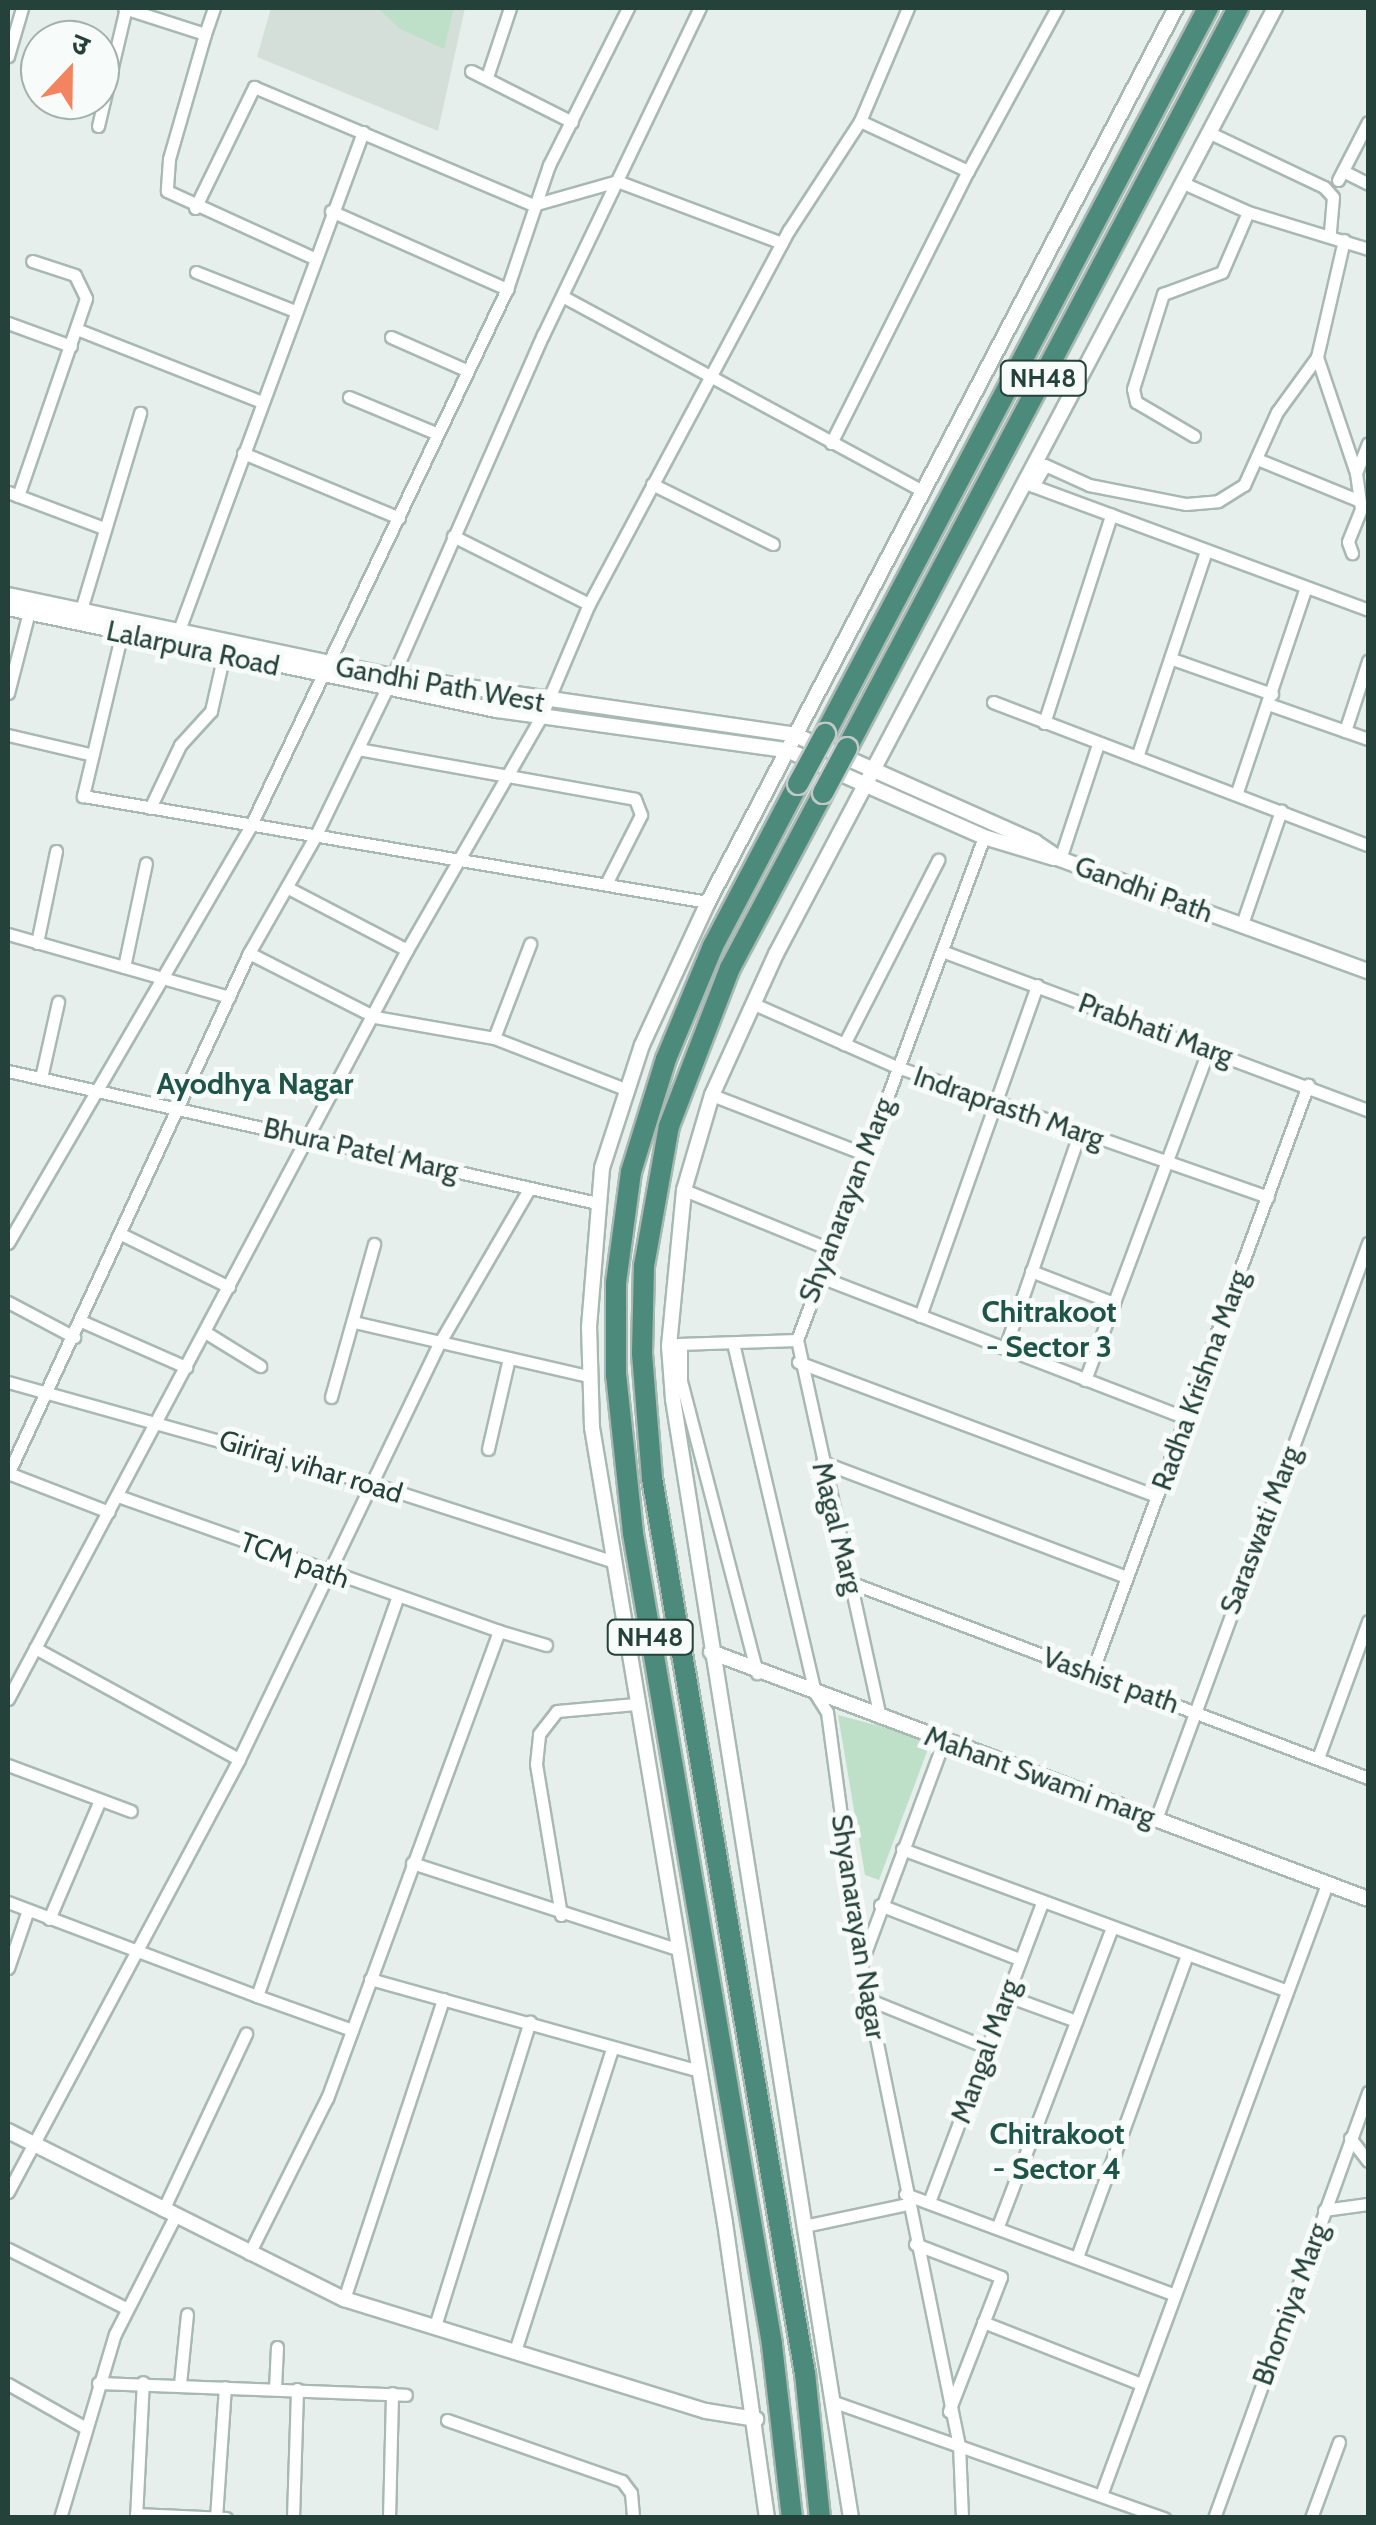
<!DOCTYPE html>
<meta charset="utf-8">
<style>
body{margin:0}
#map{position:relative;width:1376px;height:2525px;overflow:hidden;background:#e6efeb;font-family:Cabin,"Noto Sans Devanagari",sans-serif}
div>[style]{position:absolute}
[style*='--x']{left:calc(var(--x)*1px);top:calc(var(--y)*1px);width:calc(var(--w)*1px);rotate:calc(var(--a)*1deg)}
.built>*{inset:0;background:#d4dfda}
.green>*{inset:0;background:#bfe0c8}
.roads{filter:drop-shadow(2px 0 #a8b8b2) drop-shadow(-2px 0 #a8b8b2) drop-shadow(0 2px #a8b8b2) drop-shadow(0 -2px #a8b8b2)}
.minor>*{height:11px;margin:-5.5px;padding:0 5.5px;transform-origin:5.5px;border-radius:5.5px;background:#fff}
.tertiary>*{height:14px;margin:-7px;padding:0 7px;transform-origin:7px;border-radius:7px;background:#fff}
.trunk>*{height:20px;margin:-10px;padding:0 10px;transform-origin:10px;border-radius:10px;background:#4c8a7c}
.bridges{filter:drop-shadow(2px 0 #c2cac8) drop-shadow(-2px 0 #c2cac8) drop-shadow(0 2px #c2cac8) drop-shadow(0 -2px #c2cac8)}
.trunk-bridge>*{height:20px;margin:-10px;padding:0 10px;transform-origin:10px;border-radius:10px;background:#4c8a7c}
span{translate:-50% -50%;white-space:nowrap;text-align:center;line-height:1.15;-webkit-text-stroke:10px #f7fbf9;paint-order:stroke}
.shield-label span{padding:2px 8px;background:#f7fbf9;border:2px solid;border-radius:8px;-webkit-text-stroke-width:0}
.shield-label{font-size:25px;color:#24423a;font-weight:700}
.street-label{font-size:28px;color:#24423a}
.neighbourhood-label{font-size:30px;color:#1f5548;font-weight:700}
.frame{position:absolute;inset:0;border:10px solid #24423a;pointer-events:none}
.north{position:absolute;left:20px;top:20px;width:100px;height:100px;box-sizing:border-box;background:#f7fbf9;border:2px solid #a3b1ad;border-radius:50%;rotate:22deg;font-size:28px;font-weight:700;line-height:40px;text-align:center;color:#24423a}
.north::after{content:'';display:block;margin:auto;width:35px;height:45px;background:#f4845f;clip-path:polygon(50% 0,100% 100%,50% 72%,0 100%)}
</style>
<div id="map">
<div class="built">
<div style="clip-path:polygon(271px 8px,465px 8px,438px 131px,257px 57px)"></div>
</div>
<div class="green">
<div style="clip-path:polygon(378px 8px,454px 8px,444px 49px,400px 29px)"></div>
<div style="clip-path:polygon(838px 1715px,913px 1735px,928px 1749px,879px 1880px,865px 1875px)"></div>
</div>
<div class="roads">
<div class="minor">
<div style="--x:124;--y:8;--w:85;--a:17.8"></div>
<div style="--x:205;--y:34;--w:28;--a:-71"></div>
<div style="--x:205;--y:34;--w:130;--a:106.1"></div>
<div style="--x:169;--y:159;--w:32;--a:94"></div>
<div style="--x:167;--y:191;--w:162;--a:24.5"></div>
<div style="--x:8;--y:56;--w:50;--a:-73.7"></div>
<div style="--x:471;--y:71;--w:113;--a:26.8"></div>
<div style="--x:487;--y:77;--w:73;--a:-71.6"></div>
<div style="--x:98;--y:126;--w:121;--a:-76.7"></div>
<div style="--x:1208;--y:132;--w:128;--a:25.4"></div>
<div style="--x:1324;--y:187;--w:13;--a:48"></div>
<div style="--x:1333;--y:197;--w:37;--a:95"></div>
<div style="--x:968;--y:171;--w:186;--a:-61.4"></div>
<div style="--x:1343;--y:171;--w:28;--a:27"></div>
<div style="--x:1338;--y:180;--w:65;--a:-62.7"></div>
<div style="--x:1181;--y:182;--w:73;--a:24.1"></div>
<div style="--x:1248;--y:212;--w:126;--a:17.1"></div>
<div style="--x:195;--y:208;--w:135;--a:-64"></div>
<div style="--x:254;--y:87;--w:303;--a:22.9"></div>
<div style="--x:533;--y:205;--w:87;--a:-15.9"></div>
<div style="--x:617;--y:181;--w:176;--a:20.6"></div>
<div style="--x:331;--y:211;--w:193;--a:23.9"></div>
<div style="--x:196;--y:272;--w:106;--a:21.5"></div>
<div style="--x:562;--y:296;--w:409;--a:28.4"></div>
<div style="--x:8;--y:323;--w:67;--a:20.1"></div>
<div style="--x:79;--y:330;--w:197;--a:21.5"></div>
<div style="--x:391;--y:337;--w:84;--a:23.8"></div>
<div style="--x:1317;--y:357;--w:122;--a:71.4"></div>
<div style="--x:1356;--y:473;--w:36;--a:82"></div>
<div style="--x:1361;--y:509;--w:35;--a:112"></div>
<div style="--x:1348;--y:542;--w:12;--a:70"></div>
<div style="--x:349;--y:397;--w:96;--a:22.6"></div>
<div style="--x:1194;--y:436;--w:67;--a:-149.6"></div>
<div style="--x:1136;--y:402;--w:13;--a:-103"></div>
<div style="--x:1133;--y:389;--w:100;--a:-72.5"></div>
<div style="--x:1163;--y:294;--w:63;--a:-20.4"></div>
<div style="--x:1222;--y:272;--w:65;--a:-66.6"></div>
<div style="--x:831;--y:443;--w:305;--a:-63.3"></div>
<div style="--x:968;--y:171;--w:119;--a:-155.2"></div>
<div style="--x:243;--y:453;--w:169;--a:22.6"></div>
<div style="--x:1257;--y:459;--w:111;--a:22.2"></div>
<div style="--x:1356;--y:473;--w:32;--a:-68"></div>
<div style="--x:652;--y:484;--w:135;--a:26.4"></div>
<div style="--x:1028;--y:484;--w:363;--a:20.3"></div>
<div style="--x:1033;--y:486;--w:24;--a:-60"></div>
<div style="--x:1045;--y:465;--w:48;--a:24.4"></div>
<div style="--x:1089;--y:485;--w:99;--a:11.1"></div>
<div style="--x:1186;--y:504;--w:32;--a:-5"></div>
<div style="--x:1218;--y:501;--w:31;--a:-32"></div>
<div style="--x:1244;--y:485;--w:80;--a:-65.7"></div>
<div style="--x:1277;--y:412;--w:68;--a:-54"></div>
<div style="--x:1317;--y:357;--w:120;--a:-77"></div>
<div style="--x:8;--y:492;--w:103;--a:20.6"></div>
<div style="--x:18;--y:496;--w:209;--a:-71"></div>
<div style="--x:86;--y:298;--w:25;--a:-116"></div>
<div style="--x:75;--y:275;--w:45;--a:-162"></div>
<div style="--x:453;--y:536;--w:152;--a:26.6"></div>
<div style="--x:81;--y:610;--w:206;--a:-73.3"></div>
<div style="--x:179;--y:630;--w:531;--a:-69.72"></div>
<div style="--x:122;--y:632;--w:169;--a:103.4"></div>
<div style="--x:83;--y:796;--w:634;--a:9.63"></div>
<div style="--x:1172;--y:659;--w:106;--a:19.3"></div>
<div style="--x:8;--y:693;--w:84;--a:-75.5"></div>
<div style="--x:993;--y:702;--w:401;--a:20.9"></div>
<div style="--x:1268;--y:704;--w:106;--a:19.3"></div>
<div style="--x:1044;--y:723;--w:219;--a:-72.1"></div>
<div style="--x:1345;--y:731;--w:74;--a:-71.8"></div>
<div style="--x:8;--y:735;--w:87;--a:13.2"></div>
<div style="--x:358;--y:749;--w:281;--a:10.2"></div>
<div style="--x:635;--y:799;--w:17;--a:69"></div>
<div style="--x:641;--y:815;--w:77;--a:116.9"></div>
<div style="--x:1137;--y:757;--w:217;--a:-71.5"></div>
<div style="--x:1237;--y:792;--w:216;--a:-71.4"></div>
<div style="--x:150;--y:808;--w:70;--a:-64.5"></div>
<div style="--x:180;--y:745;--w:46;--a:-47.6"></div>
<div style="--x:211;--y:711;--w:58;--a:-77.2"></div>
<div style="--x:1060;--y:859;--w:121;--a:-71.7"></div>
<div style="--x:288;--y:888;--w:134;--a:27.5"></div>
<div style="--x:1242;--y:924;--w:120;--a:-71"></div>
<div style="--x:8;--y:934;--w:230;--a:15.9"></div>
<div style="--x:37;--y:943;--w:94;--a:-78.3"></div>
<div style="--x:942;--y:951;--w:455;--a:20.5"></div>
<div style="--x:249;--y:953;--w:141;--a:26.9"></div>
<div style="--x:375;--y:1017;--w:121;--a:10"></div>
<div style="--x:494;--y:1038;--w:141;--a:21.3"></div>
<div style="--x:124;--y:967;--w:106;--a:-78.1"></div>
<div style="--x:754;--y:1004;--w:156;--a:23.8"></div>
<div style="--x:897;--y:1067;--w:393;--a:19.3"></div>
<div style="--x:494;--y:1038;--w:101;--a:-69"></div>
<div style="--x:844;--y:1044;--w:207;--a:-62.9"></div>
<div style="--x:8;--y:1071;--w:604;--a:12.63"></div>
<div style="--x:41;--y:1078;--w:78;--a:-77.4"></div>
<div style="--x:712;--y:1095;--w:163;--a:21.2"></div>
<div style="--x:684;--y:1190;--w:157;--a:22.1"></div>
<div style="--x:123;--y:1235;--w:118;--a:26.1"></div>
<div style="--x:8;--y:1243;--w:484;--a:-59.8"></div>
<div style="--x:251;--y:825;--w:594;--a:-64.47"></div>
<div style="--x:507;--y:289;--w:131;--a:-71.3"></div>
<div style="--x:549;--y:165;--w:176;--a:-63.3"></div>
<div style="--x:1031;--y:1271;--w:89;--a:21.1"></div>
<div style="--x:818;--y:1276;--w:394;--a:21.1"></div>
<div style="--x:8;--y:1302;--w:75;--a:27.9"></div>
<div style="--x:920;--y:1316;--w:351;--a:-70.5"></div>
<div style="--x:81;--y:1321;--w:115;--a:23.7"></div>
<div style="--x:354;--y:1322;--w:240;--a:13"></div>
<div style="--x:205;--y:1332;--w:65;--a:31.7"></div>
<div style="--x:733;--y:1343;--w:359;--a:76.8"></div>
<div style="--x:815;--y:1693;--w:22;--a:58"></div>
<div style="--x:827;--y:1712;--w:254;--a:82.3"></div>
<div style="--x:861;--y:1964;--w:491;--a:78.5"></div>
<div style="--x:959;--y:2445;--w:73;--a:87.6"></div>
<div style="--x:678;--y:1344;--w:119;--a:-1.9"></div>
<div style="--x:681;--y:1344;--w:37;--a:90"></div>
<div style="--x:681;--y:1381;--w:302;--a:75.4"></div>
<div style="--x:1005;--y:1348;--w:229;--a:-70.9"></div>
<div style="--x:798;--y:1362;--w:383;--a:20.5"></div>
<div style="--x:1085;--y:1380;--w:353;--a:-69.5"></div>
<div style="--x:8;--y:1382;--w:373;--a:15.6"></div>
<div style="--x:367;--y:1482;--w:256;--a:17.9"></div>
<div style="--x:331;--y:1397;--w:159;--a:-74.3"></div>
<div style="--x:488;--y:1449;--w:93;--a:-77"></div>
<div style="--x:822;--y:1462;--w:326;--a:20.7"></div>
<div style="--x:8;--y:1473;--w:108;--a:21.1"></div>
<div style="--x:8;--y:1474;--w:574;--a:-65.18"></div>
<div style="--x:249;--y:953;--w:136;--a:-60.4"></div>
<div style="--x:316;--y:835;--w:177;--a:-64.2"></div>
<div style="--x:393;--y:676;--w:373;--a:-66.3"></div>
<div style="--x:543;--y:335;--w:363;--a:-64.4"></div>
<div style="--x:118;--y:1496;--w:404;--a:19.5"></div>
<div style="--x:499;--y:1631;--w:498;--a:110.2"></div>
<div style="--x:327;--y:2098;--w:174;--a:116.6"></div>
<div style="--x:852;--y:1583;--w:552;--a:20.7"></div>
<div style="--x:499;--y:1631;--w:49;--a:16.6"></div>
<div style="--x:35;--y:1648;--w:232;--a:28.6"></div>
<div style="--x:1091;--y:1675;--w:629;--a:-69.81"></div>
<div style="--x:8;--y:1699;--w:849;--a:-61.96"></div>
<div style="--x:407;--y:950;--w:269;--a:-60.1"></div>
<div style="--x:541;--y:717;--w:123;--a:-67"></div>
<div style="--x:589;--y:604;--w:424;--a:-61.9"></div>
<div style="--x:789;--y:230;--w:130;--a:-56.9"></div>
<div style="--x:860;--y:121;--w:123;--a:-67"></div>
<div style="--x:880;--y:1717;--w:386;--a:-102.4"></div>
<div style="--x:797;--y:1340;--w:537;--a:-69.61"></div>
<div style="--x:1318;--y:1758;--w:146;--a:-69.9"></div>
<div style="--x:8;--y:1765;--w:131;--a:20.5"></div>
<div style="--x:1156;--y:1819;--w:614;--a:-69.79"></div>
<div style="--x:902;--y:1849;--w:410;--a:20.2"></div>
<div style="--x:412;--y:1863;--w:278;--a:18"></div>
<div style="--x:8;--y:1902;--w:266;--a:20.7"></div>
<div style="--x:257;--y:1996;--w:424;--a:-70.6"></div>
<div style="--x:880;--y:1905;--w:149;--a:21.2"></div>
<div style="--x:561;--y:1915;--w:153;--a:-99.4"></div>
<div style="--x:536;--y:1764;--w:30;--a:-84"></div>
<div style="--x:539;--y:1734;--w:29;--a:-52"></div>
<div style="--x:557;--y:1711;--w:79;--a:-5.1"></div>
<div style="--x:49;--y:1919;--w:129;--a:-66.8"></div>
<div style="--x:862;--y:1961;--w:236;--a:-69.6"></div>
<div style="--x:8;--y:1968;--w:61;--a:-71"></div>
<div style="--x:370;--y:1979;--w:343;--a:15.6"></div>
<div style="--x:1005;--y:1995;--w:76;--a:20.1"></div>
<div style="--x:257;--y:1996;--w:101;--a:19.7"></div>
<div style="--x:870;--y:2000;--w:125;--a:22.1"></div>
<div style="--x:1350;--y:2138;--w:29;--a:52"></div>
<div style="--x:8;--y:2192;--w:491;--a:-61.9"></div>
<div style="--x:239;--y:1759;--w:463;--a:-64.3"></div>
<div style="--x:440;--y:1342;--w:177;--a:-59.8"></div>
<div style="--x:905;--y:2194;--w:286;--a:20.5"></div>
<div style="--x:929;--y:2202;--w:322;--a:-69.3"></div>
<div style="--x:163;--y:2210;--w:195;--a:-64.8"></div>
<div style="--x:1324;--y:2210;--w:44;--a:-7.8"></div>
<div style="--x:809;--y:2225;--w:100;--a:-12.1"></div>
<div style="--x:998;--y:2226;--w:320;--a:-69.1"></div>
<div style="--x:915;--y:2244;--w:92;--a:21"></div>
<div style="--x:1001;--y:2277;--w:144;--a:111.2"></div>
<div style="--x:8;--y:2249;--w:132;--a:26.6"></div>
<div style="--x:1077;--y:2257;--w:322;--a:-70"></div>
<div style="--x:344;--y:2299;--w:316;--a:-71.7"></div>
<div style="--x:983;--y:2322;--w:170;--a:21.4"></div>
<div style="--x:435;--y:2326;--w:319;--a:-72.7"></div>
<div style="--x:515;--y:2351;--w:318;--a:-72.2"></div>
<div style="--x:98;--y:2383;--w:308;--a:2.2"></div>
<div style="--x:8;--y:2384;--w:87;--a:29.5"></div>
<div style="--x:180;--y:2384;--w:70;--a:-84.3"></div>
<div style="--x:275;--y:2389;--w:42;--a:-87.3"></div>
<div style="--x:837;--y:2403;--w:347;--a:19.4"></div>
<div style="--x:447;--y:2420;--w:185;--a:19.2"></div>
<div style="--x:622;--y:2481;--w:15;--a:53"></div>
<div style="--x:631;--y:2493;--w:25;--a:85"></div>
<div style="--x:1101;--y:2495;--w:651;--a:-69.7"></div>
<div style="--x:136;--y:2514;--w:90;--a:2.5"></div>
<div style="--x:60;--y:2518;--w:192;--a:-73.4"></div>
<div style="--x:115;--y:2334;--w:132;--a:-63"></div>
<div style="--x:136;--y:2518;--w:136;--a:-87.1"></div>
<div style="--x:216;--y:2518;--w:131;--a:-86.1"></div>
<div style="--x:293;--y:2518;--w:129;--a:-88.2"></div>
<div style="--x:389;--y:2518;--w:125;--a:-88.6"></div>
<div style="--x:1214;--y:2518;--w:453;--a:-70.1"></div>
<div style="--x:1311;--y:2518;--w:81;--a:-69.8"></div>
</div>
<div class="tertiary">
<div style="--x:8;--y:595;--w:393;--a:11.9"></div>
<div style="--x:393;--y:676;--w:406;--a:8.3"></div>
<div style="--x:795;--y:735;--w:263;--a:24"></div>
<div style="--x:1035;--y:842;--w:30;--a:34"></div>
<div style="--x:1060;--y:859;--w:328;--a:20"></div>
<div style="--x:8;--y:608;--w:500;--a:11.8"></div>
<div style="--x:497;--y:710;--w:293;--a:7.9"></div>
<div style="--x:787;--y:750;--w:215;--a:23.8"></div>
<div style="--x:984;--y:837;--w:73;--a:16.7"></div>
<div style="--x:711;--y:1652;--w:702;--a:20.6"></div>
<div style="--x:8;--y:2131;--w:376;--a:26.6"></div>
<div style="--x:344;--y:2299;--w:379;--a:17.2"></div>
<div style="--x:706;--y:2411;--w:51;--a:9.1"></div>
<div style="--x:767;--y:2518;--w:298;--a:-98.1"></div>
<div style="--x:725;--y:2223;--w:807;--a:-99.49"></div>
<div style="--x:592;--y:1427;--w:100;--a:-91.7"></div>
<div style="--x:589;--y:1327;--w:160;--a:-85.3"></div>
<div style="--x:602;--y:1168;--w:129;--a:-72"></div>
<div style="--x:642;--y:1045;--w:157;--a:-65.2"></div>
<div style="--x:708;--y:902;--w:1009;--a:-62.37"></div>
<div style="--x:851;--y:2518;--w:1133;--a:-99.04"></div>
<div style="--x:673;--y:1399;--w:53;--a:-94.3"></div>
<div style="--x:669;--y:1346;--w:157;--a:-84.5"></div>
<div style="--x:684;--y:1190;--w:99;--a:-73.6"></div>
<div style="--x:712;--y:1095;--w:155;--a:-65.6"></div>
<div style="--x:776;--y:954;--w:1070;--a:-62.19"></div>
</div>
<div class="trunk">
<div style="--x:825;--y:734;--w:821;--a:-62.19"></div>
<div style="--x:847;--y:748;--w:837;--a:-62.15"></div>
<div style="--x:792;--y:2518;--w:175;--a:-96.6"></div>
<div style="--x:772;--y:2344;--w:823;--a:-99.73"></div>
<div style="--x:633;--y:1533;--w:159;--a:-96.1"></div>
<div style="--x:616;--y:1375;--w:92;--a:-90"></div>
<div style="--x:616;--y:1283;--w:112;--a:-82.3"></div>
<div style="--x:631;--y:1172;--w:118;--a:-72.8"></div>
<div style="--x:666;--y:1059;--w:122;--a:-67.4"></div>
<div style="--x:713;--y:946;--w:183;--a:-62.3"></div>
<div style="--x:820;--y:2518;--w:145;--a:-95.9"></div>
<div style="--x:805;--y:2374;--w:909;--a:-99.69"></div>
<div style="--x:652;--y:1478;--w:125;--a:-94.6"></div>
<div style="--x:642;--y:1353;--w:87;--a:-88.7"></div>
<div style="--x:644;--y:1266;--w:142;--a:-79.9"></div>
<div style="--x:669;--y:1126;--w:169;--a:-68.9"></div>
<div style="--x:730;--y:968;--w:198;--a:-62"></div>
</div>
</div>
<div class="bridges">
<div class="trunk-bridge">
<div style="--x:798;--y:784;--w:57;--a:-61.6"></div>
<div style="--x:823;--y:793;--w:51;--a:-61.9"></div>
</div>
</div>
<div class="shield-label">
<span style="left:1043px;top:378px">NH48</span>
<span style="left:650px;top:1637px">NH48</span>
</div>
<div class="street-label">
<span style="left:193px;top:648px;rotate:12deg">Lalarpura Road</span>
<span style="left:440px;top:684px;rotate:10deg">Gandhi Path West</span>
<span style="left:1144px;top:889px;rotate:20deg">Gandhi Path</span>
<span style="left:1156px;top:1029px;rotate:20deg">Prabhati Marg</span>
<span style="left:1009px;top:1107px;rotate:19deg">Indraprasth Marg</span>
<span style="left:361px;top:1149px;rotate:13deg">Bhura Patel Marg</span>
<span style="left:846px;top:1200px;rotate:-69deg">Shyanarayan Marg</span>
<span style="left:1200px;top:1380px;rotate:-70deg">Radha Krishna Marg</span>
<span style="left:311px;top:1466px;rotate:17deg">Giriraj vihar road</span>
<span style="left:838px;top:1528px;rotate:76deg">Magal Marg</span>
<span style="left:1260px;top:1530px;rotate:-69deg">Saraswati Marg</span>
<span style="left:295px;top:1560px;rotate:20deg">TCM path</span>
<span style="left:1111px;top:1680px;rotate:20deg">Vashist path</span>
<span style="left:1040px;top:1776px;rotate:20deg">Mahant Swami marg</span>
<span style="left:859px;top:1927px;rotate:81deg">Shyanarayan Nagar</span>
<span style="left:985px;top:2051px;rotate:-70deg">Mangal Marg</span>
<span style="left:1290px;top:2304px;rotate:-70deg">Bhomiya Marg</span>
</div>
<div class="neighbourhood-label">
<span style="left:255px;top:1084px">Ayodhya Nagar</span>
<span style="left:1049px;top:1329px">Chitrakoot<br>- Sector 3</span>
<span style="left:1057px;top:2151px">Chitrakoot<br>- Sector 4</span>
</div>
<div class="frame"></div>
<div class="north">उ</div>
</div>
